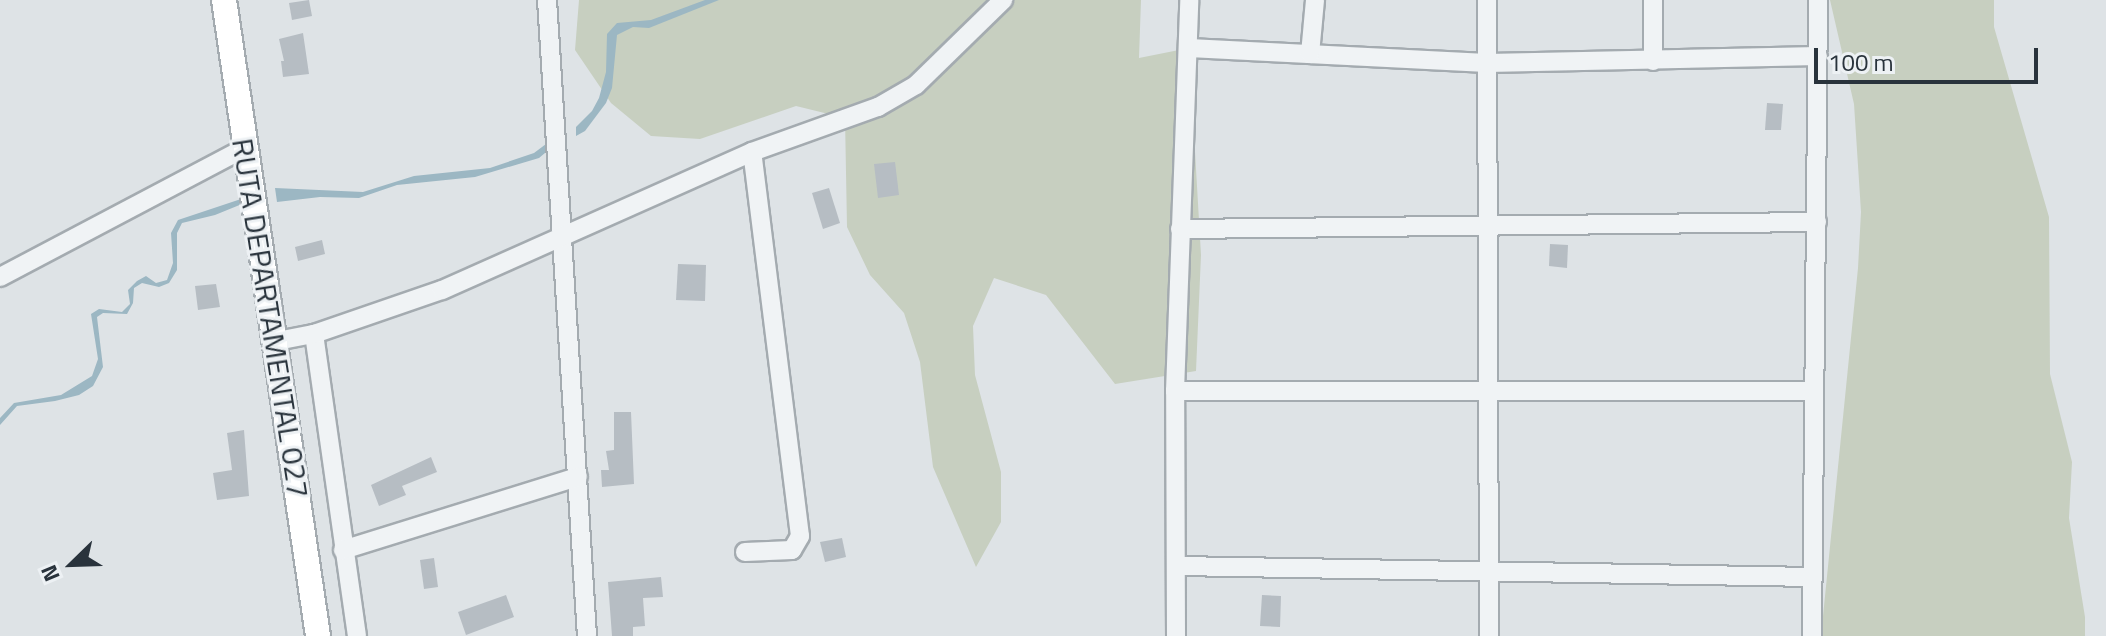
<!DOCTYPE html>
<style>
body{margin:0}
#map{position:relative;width:2106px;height:636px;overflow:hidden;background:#dee3e6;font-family:"Titillium Web",sans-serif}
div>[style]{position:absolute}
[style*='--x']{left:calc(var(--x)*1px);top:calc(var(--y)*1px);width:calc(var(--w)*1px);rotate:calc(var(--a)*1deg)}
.green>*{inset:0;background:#c7cfc0}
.water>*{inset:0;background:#9cb7c3}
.building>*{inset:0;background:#b6bdc3}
.roads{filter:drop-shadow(2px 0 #a4abb0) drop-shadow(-2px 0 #a4abb0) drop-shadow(0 2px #a4abb0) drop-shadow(0 -2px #a4abb0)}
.minor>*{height:18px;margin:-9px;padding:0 9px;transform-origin:9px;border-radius:9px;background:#f0f3f5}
.major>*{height:24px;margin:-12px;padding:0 12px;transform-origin:12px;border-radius:12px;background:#fff}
span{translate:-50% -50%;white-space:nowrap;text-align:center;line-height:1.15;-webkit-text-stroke:6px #edf1f4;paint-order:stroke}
.street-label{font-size:30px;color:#29333c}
.north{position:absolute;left:32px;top:524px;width:80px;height:80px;-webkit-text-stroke:6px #edf1f4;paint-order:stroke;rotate:247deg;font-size:22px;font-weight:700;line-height:32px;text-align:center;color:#29333c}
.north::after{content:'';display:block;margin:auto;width:28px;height:36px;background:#29333c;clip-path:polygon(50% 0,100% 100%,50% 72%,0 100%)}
.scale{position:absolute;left:1814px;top:48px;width:224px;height:36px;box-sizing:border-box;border:4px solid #29333c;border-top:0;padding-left:10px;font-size:24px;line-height:28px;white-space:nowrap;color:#29333c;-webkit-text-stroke:6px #edf1f4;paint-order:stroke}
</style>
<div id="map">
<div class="green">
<div style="clip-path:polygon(579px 0,1141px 0,1139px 58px,1189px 48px,1201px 255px,1196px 371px,1115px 384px,1046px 295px,994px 278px,973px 326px,975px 375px,1001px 472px,1001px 522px,976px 567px,933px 467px,920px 362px,904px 313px,870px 275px,847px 227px,845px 118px,796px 106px,700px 139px,651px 136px,611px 103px,575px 50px)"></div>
<div style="clip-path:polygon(1830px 0,1994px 0,1994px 27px,2049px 217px,2050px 374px,2072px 462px,2069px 518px,2085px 617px,2085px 636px,1821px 636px,1858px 268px,1861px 212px,1854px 104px)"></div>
</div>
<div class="water">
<div style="clip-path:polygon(705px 0,719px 0,649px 28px,633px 27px,617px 35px,612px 88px,606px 103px,585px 131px,576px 136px,576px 127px,592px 111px,599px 98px,606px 72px,607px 34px,617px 23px,651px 20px)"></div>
<div style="clip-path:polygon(550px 141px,551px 148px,539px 158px,475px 177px,397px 185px,359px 198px,320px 197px,277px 202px,275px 188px,363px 192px,414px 176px,490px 168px,534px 153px)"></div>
<div style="clip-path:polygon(241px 199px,242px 204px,215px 215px,182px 223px,177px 233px,177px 270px,169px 283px,159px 287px,142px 283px,134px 288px,133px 303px,127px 314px,103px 313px,97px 317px,103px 367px,93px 386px,79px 395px,55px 401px,17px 406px,0 425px,0 418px,14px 403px,61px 395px,92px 376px,98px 359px,91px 314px,99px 309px,122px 312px,130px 304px,128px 290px,137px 281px,146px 276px,156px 283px,167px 280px,173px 263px,171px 233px,178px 220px)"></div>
</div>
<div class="building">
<div style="clip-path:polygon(309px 0,312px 16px,292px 20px,289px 3px)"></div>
<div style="clip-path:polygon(303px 33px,309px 74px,283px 77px,281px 61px,284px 61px,279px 39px)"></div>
<div style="clip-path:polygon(1767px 103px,1783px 104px,1781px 130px,1765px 130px)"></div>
<div style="clip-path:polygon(895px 162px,899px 195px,878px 198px,874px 164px)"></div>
<div style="clip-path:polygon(829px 188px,840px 223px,823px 229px,812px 193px)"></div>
<div style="clip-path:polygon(322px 240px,325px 254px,298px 261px,295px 247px)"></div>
<div style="clip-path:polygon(1550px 244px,1568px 245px,1567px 268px,1549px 266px)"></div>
<div style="clip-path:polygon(678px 264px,706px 265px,705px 301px,676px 300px)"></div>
<div style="clip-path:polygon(216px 284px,220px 307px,198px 310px,195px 286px)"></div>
<div style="clip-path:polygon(614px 412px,631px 412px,634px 484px,602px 487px,601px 470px,609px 470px,606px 451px,614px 450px)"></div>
<div style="clip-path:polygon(244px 430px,249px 496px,217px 500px,213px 473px,232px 470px,227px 433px)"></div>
<div style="clip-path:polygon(431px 457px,437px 472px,402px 486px,406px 495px,379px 506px,371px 485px)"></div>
<div style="clip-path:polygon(842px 538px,846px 557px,825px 562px,820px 542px)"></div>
<div style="clip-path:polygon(434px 558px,438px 587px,424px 589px,420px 560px)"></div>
<div style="clip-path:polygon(661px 577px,663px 597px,643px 598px,645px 626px,633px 627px,633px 636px,612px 636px,608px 582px)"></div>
<div style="clip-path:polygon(506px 595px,514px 617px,466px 635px,458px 612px)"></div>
<div style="clip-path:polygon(1262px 595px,1281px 596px,1280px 627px,1260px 626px)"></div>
</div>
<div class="roads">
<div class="minor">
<div style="--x:547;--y:0;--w:637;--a:86.4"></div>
<div style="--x:1487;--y:0;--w:636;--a:89.82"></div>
<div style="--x:1653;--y:0;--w:61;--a:90"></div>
<div style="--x:1189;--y:48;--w:298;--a:2.9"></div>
<div style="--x:1487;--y:63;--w:331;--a:-1.2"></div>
<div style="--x:1310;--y:54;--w:54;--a:-84.7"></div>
<div style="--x:1180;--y:229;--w:637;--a:-0.63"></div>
<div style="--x:0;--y:277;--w:277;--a:-27.8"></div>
<div style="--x:314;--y:334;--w:305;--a:81.9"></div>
<div style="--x:277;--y:341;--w:38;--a:-11"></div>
<div style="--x:314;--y:334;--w:135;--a:-19"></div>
<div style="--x:442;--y:290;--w:339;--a:-24"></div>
<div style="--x:752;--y:152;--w:134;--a:-19.7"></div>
<div style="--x:878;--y:107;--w:44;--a:-30.1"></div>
<div style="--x:916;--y:85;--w:122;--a:-44.3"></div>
<div style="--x:1175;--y:391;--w:639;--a:0"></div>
<div style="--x:343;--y:550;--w:246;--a:-17.3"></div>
<div style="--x:745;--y:552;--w:47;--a:-2.4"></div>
<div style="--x:792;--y:550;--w:16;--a:-60"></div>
<div style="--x:800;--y:536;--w:387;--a:-97.1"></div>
<div style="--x:1177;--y:566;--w:635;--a:0.99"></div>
<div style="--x:1176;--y:636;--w:245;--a:-90.2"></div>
<div style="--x:1175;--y:391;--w:391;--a:-87.9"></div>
<div style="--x:1812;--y:636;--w:636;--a:-89.46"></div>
</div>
<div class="major">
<div style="--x:224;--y:0;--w:643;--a:81.59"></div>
</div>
</div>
<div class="street-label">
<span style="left:271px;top:318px;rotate:81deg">RUTA DEPARTAMENTAL 027</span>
</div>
<div class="north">N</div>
<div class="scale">100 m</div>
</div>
